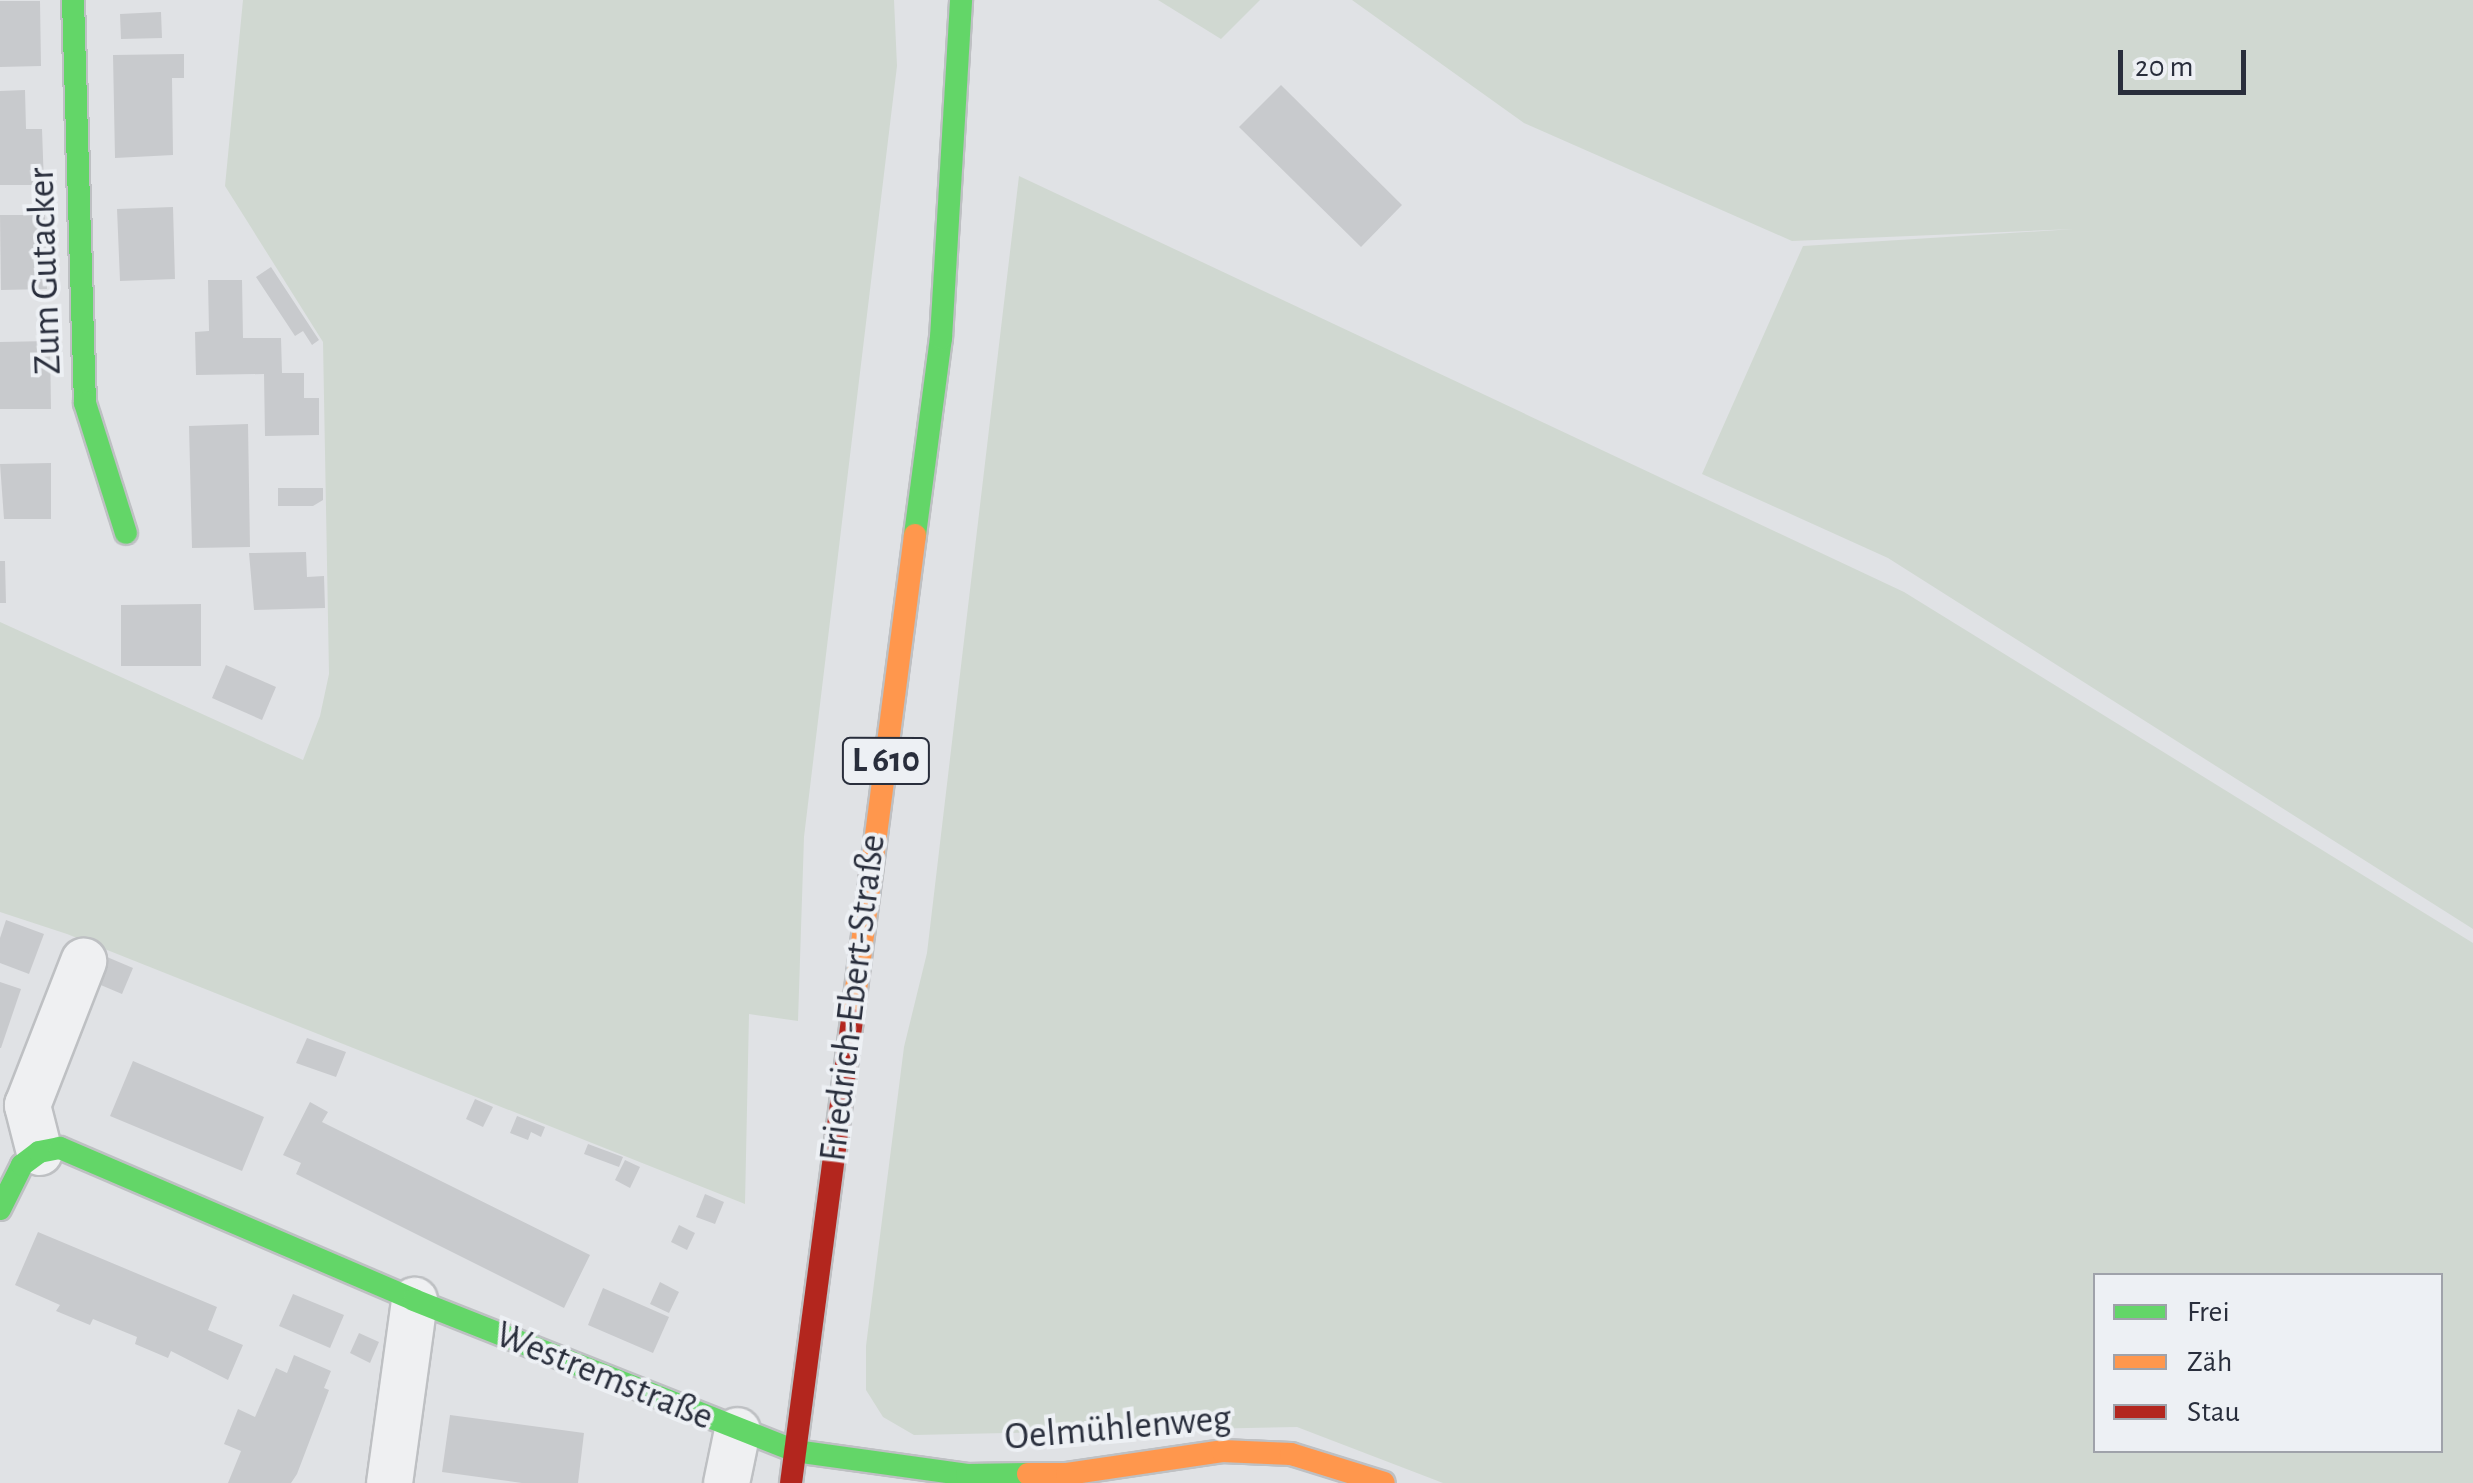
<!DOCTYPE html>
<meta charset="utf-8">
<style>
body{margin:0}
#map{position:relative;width:2473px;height:1483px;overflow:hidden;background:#e0e2e5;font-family:"Alegreya Sans",sans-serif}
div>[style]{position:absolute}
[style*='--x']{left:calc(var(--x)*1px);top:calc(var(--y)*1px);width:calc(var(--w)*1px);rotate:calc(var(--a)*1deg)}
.green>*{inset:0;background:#d0d8d1}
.building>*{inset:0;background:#c8cacd}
.roads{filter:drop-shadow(2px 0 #bec0c3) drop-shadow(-2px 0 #bec0c3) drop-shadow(0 2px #bec0c3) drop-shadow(0 -2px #bec0c3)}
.street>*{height:45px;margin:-22.5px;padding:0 22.5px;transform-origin:22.5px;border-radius:22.5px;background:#eff0f2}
.fast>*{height:22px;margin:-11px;padding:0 11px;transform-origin:11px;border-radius:11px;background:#63d668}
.slow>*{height:22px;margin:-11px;padding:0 11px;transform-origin:11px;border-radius:11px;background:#ff974d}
.jam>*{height:22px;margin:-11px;padding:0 11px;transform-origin:11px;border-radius:11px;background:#b3261e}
span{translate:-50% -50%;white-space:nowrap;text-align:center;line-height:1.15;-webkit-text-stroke:8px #edf0f4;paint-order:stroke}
.shield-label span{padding:2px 8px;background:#edf0f4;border:2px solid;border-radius:8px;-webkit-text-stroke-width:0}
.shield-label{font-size:35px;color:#292e3c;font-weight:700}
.street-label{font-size:38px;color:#292e3c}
.legend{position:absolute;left:2093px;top:1273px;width:350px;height:180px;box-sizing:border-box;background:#edf0f4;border:2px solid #9fa2aa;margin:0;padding:12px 18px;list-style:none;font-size:30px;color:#292e3c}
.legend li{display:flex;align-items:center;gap:20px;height:50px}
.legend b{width:50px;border:2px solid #9fa2aa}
.scale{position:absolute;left:2118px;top:50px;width:128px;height:45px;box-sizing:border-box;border:5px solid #292e3c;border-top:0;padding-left:12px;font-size:30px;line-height:35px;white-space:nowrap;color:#292e3c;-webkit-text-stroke:8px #edf0f4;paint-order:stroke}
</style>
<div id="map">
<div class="green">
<div style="clip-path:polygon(243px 0,894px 0,897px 66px,804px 837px,798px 1021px,749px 1014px,745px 1204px,67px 934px,0 912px,0 622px,303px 760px,320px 716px,329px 674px,323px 342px,225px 186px)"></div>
<div style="clip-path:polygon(1158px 0,1260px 0,1221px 39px)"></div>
<div style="clip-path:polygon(1352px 0,2473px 0,2473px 929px,1888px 558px,1702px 474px,1803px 246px,2074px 229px,1792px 241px,1524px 123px)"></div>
<div style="clip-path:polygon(evenodd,1019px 176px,1904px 592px,2473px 943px,2473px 1483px,1443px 1483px,1297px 1427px,914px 1435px,883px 1417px,866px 1390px,866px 1346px,904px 1047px,927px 953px,1019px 176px,2096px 1276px,2440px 1276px,2440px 1450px,2096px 1450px,2096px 1276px)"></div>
</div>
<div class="building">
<div style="clip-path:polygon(0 1px,40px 1px,41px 66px,0 67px)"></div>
<div style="clip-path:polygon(161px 12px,162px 38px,121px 39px,120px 14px)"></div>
<div style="clip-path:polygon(184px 54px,184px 78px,172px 78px,173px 155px,115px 158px,113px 55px)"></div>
<div style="clip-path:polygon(1281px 85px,1402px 205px,1361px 247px,1239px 127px)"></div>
<div style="clip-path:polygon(25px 90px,26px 129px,42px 129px,44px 185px,0 185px,0 91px)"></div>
<div style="clip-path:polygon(173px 207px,175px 279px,120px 281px,117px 209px)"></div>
<div style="clip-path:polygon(0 215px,45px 215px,47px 289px,1px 290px)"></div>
<div style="clip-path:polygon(271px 267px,319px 340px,312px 345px,303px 331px,295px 336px,256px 277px)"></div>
<div style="clip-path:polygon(208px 280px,242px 280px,243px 338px,281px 338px,282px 373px,304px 373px,304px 398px,319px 398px,319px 435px,265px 436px,264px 374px,196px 375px,195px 332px,209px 331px)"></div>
<div style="clip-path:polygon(50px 341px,51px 409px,0 409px,0 342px)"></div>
<div style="clip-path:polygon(248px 424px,250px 547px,192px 548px,189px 426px)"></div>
<div style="clip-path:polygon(51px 463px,51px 519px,4px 519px,0 464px)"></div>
<div style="clip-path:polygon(278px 488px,323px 488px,323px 500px,313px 506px,278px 506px)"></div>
<div style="clip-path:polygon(306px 552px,307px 577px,324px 576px,325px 608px,254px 610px,249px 553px)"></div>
<div style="clip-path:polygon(0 561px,5px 561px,6px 603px,0 603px)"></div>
<div style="clip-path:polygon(201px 604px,201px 666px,121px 666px,121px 605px)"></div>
<div style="clip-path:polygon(226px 665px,276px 687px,262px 720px,212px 698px)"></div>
<div style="clip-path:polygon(6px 920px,44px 934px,29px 974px,0 963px,0 938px)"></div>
<div style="clip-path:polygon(107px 957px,133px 968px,122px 994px,96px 983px)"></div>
<div style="clip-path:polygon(0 982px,21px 989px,1px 1048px,0 1048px)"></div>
<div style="clip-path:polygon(307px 1038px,346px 1052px,336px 1077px,296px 1063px)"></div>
<div style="clip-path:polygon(133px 1061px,264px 1117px,242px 1171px,110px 1116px)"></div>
<div style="clip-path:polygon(475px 1099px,493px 1107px,483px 1127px,466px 1119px)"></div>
<div style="clip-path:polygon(310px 1102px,328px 1112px,322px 1122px,590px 1255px,564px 1308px,296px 1174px,301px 1163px,283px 1155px)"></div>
<div style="clip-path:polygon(517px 1116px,545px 1127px,541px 1137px,531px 1132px,528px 1140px,510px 1133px)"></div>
<div style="clip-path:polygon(588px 1144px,623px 1157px,619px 1167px,584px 1154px)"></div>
<div style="clip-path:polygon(625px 1160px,640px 1167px,630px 1188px,615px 1180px)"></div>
<div style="clip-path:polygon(705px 1194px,724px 1202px,715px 1224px,696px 1217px)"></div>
<div style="clip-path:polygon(679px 1225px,695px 1233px,687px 1250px,671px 1242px)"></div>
<div style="clip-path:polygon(38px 1232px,217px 1307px,208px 1330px,243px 1345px,228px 1380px,171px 1351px,168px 1358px,135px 1344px,137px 1337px,93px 1319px,90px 1325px,56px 1311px,60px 1305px,15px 1285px)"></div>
<div style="clip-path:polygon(660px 1282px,679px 1292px,669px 1313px,650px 1304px)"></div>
<div style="clip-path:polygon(603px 1288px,669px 1317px,653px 1353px,588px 1325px)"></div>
<div style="clip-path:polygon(293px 1294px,344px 1315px,330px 1348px,279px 1326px)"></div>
<div style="clip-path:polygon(359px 1333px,379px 1342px,370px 1363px,350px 1353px)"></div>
<div style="clip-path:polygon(294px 1355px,331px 1371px,324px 1388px,329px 1390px,297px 1474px,291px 1483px,228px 1483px,241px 1451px,224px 1444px,238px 1409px,255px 1417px,276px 1368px,287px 1373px)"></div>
<div style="clip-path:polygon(450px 1415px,584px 1433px,578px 1483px,522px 1483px,442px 1472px)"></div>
</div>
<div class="roads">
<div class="street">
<div style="--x:39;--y:1152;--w:49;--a:-104.3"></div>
<div style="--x:27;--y:1105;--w:155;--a:-68.7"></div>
<div style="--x:389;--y:1483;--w:185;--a:-82.2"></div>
<div style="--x:726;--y:1483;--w:54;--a:-78.3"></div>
</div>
<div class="fast">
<div style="--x:73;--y:0;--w:403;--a:88.3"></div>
<div style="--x:85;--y:403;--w:136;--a:72.5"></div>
<div style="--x:915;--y:535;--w:199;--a:-82.5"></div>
<div style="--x:941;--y:338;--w:339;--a:-86.6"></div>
<div style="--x:0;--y:1209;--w:49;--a:-63.4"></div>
<div style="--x:22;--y:1165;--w:21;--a:-37"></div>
<div style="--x:39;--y:1152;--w:21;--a:-11"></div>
<div style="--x:60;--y:1148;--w:385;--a:23.2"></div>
<div style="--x:414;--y:1300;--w:410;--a:21.6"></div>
<div style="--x:795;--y:1451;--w:174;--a:7.9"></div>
<div style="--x:967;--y:1475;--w:61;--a:-0.9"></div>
</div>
<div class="slow">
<div style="--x:852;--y:1020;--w:489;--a:-82.6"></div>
<div style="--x:1028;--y:1474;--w:39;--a:0"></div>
<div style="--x:1067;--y:1474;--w:157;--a:-8.4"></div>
<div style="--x:1222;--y:1451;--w:69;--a:2.5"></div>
<div style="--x:1291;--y:1454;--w:97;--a:17.3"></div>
</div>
<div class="jam">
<div style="--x:791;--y:1483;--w:467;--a:-82.5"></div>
</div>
</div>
<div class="shield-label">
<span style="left:886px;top:761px">L 610</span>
</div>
<div class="street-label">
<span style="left:46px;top:271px;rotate:-92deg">Zum Gutacker</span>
<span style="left:854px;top:998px;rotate:-83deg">Friedrich-Ebert-Straße</span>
<span style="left:604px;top:1377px;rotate:22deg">Westremstraße</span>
<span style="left:1118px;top:1429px;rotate:-5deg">Oelmühlenweg</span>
</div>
<ul class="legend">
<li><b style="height:12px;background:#63d668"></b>Frei</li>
<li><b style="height:12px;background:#ff974d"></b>Zäh</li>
<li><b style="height:12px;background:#b3261e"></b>Stau</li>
</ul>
<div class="scale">20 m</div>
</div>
